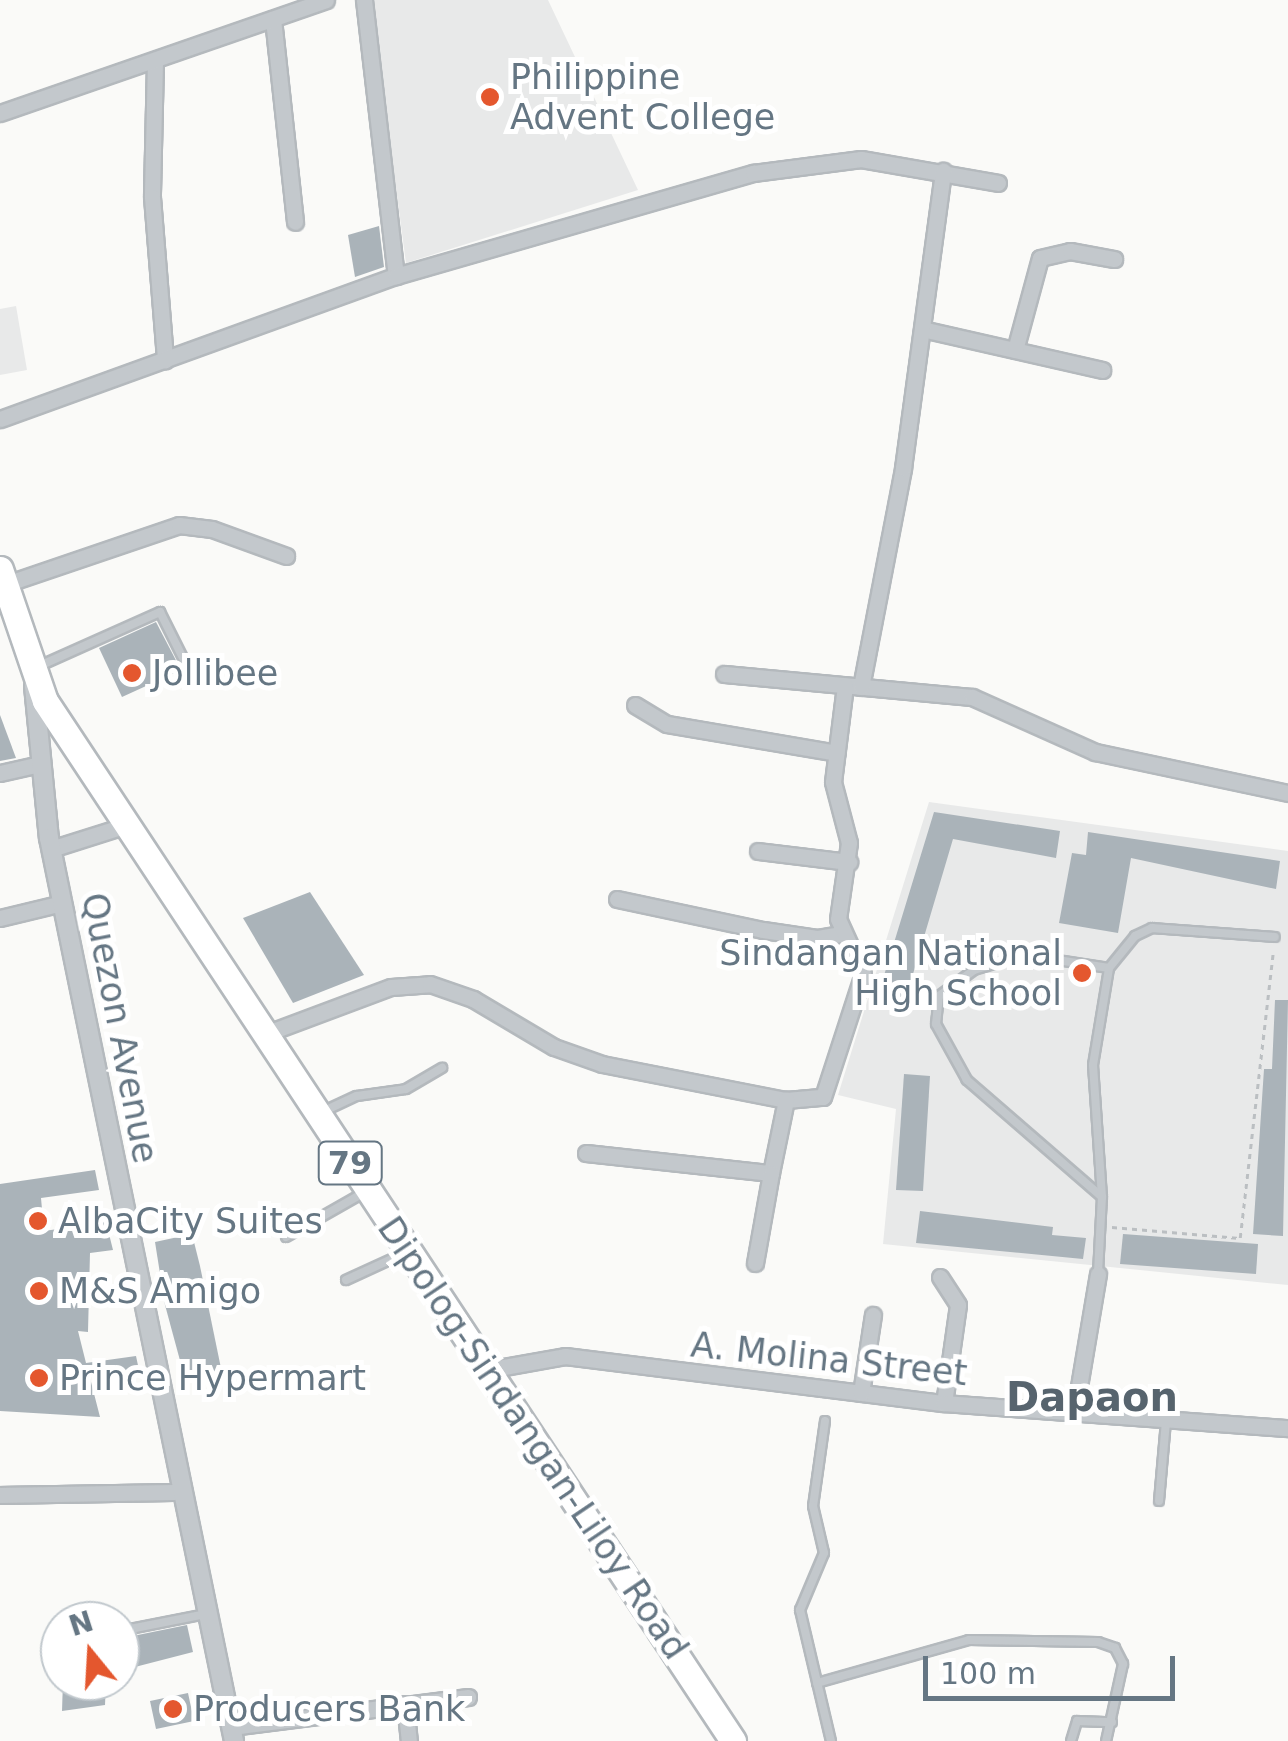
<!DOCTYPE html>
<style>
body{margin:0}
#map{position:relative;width:1288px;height:1741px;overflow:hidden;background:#fafaf8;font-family:"DejaVu Sans",sans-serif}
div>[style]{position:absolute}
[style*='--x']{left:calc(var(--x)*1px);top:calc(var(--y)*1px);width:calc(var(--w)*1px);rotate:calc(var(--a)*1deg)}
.built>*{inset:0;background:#e8e9e9}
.building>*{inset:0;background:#aab3b9}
.path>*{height:2.5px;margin-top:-1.25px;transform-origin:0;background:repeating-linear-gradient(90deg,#bbbfc2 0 5px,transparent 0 10px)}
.roads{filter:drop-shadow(2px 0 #b4b9bd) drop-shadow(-2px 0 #b4b9bd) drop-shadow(0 2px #b4b9bd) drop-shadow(0 -2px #b4b9bd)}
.service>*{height:8px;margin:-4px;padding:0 4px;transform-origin:4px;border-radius:4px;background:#c3c8cc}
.minor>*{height:15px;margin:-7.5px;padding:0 7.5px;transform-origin:7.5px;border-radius:7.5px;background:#c3c8cc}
.tertiary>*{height:18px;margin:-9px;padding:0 9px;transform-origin:9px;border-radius:9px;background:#c3c8cc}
.trunk>*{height:25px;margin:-12.5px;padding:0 12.5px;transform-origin:12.5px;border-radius:12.5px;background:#fff}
.dots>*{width:28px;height:28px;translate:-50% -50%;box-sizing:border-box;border:5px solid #fff;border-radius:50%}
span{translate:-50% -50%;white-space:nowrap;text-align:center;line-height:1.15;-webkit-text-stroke:10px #fff;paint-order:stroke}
.shield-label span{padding:2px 8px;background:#fff;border:2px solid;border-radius:8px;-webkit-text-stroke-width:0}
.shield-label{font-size:32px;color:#657683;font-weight:700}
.poi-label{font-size:35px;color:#657683}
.left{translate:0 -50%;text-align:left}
.right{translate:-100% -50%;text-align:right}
.street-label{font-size:35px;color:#657683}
.quarter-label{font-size:40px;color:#57646e;font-weight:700}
.north{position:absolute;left:40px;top:1601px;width:100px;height:100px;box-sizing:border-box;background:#fff;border:2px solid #c1c8cd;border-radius:50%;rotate:342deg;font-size:28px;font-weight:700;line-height:40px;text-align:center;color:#657683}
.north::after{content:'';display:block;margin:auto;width:35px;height:45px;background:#e4572e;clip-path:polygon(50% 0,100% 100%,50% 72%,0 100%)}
.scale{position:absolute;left:923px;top:1656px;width:252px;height:45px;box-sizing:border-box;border:5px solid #657683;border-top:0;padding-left:12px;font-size:30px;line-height:35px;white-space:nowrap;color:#657683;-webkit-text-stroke:8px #fff;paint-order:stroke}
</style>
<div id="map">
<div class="built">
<div style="clip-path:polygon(371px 0,548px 0,638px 190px,406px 263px)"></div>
<div style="clip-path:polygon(16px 306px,27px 370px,0 375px,0 309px)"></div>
<div style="clip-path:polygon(929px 802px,1288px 851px,1288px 1285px,883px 1244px,896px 1109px,838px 1095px)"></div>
</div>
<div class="building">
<div style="clip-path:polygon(379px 226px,384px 267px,355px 277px,348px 235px)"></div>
<div style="clip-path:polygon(156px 622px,181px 670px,122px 697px,99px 648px)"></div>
<div style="clip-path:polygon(0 715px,16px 758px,0 761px)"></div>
<div style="clip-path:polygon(934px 812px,1060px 831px,1056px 858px,953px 839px,905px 1001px,878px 995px)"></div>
<div style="clip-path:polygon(1088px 832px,1280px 861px,1276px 889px,1131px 858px,1118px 933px,1059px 923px,1072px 853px,1086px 855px)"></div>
<div style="clip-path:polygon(310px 892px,364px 975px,293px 1003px,243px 918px)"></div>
<div style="clip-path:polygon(1275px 1000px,1288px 1000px,1283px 1236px,1253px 1234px,1264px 1069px,1272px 1069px)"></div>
<div style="clip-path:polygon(904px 1074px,930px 1076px,923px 1191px,896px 1190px)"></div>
<div style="clip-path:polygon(95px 1170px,99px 1190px,41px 1198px,44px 1231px,106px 1222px,113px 1250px,90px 1253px,88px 1332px,78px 1331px,86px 1363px,136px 1356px,139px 1370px,90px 1378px,100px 1417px,0 1411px,0 1184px)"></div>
<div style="clip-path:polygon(920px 1211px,1053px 1227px,1052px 1235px,1086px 1238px,1083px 1259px,916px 1243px)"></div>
<div style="clip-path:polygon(192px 1234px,200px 1266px,223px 1378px,185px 1379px,165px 1305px,155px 1242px)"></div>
<div style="clip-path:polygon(1123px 1234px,1258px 1244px,1256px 1274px,1120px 1264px)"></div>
<div style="clip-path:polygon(187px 1625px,193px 1652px,131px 1668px,123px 1638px)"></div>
<div style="clip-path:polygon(63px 1681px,106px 1681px,105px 1705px,62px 1711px)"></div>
<div style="clip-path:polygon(188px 1693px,194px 1721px,156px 1729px,150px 1701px)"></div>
</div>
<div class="path">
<div style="--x:1112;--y:1227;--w:128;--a:4.9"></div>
<div style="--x:1240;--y:1238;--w:289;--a:-83.4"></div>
</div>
<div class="roads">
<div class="service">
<div style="--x:37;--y:667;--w:135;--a:-24.1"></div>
<div style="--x:160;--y:612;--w:80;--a:63.4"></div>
<div style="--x:322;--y:1112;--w:38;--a:-25"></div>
<div style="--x:357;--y:1096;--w:49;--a:-8.1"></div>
<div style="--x:406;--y:1089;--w:42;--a:-30.3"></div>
<div style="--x:1102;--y:1197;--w:179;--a:-139.1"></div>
<div style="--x:967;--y:1080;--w:64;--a:-119"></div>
<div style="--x:936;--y:1024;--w:28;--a:-84"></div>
<div style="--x:939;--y:996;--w:44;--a:-36.6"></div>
<div style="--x:974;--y:970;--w:53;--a:-16.4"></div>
<div style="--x:1025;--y:955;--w:85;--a:8.8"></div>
<div style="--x:286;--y:1237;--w:91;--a:-29.7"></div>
<div style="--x:1098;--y:1273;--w:76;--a:-87"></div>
<div style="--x:1102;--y:1197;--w:132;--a:-93.9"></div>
<div style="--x:1093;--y:1065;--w:98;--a:-80.6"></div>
<div style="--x:1109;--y:968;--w:41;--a:-50.9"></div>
<div style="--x:1135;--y:936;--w:19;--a:-25"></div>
<div style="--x:1152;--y:928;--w:123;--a:4.2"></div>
<div style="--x:346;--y:1280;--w:65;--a:-24.6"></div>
<div style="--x:825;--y:1421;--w:86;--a:98"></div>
<div style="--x:813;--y:1506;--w:48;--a:76.8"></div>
<div style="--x:824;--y:1553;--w:62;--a:112.8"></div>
<div style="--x:800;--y:1610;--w:135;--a:76.7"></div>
<div style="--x:1159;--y:1501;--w:80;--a:-85"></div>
<div style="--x:120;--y:1631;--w:88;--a:-11.2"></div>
<div style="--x:817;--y:1683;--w:158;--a:-15.8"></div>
<div style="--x:969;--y:1640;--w:129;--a:0.9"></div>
<div style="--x:1098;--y:1642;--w:18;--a:19"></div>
<div style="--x:1115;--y:1648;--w:18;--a:63"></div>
<div style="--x:1123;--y:1664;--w:79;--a:102.4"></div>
<div style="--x:1071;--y:1741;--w:21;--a:-73"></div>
<div style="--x:1077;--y:1721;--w:35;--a:2"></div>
</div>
<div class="minor">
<div style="--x:364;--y:0;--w:278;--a:83.4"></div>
<div style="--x:273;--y:19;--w:204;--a:83.8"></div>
<div style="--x:155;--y:61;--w:136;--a:91.3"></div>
<div style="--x:152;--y:197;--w:164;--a:85.4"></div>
<div style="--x:0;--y:113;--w:345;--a:-19.1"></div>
<div style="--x:922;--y:329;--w:185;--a:12.8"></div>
<div style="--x:1015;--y:350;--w:95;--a:-74.8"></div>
<div style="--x:1040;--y:258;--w:31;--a:-13"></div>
<div style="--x:1070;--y:251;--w:45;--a:10.3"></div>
<div style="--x:0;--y:419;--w:421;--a:-19.9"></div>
<div style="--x:396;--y:276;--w:372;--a:-16.1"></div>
<div style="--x:753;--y:173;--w:109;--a:-7.4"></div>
<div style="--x:861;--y:159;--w:139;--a:9.9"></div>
<div style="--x:0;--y:586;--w:189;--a:-18.8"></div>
<div style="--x:179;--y:525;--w:33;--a:7"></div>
<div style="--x:212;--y:529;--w:79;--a:20"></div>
<div style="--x:724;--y:674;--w:249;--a:5.3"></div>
<div style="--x:972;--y:697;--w:135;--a:24.1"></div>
<div style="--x:1095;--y:752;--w:197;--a:12"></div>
<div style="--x:861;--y:687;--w:223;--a:-79.1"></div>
<div style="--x:903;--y:468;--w:300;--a:-82.3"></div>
<div style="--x:635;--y:705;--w:37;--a:31"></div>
<div style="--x:667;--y:724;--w:172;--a:9.7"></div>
<div style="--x:0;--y:773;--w:41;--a:-12.7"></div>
<div style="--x:51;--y:849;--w:80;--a:-17.5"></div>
<div style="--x:758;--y:851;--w:92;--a:6.9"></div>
<div style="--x:617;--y:899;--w:149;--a:12"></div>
<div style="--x:763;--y:930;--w:56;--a:8.3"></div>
<div style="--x:818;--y:938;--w:22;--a:-10"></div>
<div style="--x:0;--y:918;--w:64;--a:-13.6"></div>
<div style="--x:265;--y:1034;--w:134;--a:-20.5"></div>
<div style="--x:391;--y:987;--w:39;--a:-4"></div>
<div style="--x:430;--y:984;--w:46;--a:19.2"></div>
<div style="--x:473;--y:999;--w:94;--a:30.7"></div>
<div style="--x:554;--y:1047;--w:51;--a:19.5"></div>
<div style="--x:602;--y:1064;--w:187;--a:11.1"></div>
<div style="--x:786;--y:1100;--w:37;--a:-5"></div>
<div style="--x:823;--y:1097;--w:129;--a:-72"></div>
<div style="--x:863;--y:974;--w:60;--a:-114.4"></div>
<div style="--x:838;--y:919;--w:77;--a:-81.8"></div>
<div style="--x:849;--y:843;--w:63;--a:-104.7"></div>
<div style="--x:833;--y:782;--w:97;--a:-82.9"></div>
<div style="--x:586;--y:1153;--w:186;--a:6.2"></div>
<div style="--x:771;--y:1173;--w:75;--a:-78.4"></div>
<div style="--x:755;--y:1263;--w:91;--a:-79.9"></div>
<div style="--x:940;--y:1277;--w:33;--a:57"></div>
<div style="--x:958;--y:1305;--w:99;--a:98.1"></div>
<div style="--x:487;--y:1370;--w:79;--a:-10.2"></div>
<div style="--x:565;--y:1356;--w:382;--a:7.1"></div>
<div style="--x:944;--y:1403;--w:345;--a:4.2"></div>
<div style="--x:861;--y:1393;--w:79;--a:-81.3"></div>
<div style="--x:1075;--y:1410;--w:138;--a:-80.4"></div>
<div style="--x:0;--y:1495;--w:180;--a:-1"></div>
<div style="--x:405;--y:1704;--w:37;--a:84"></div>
<div style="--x:231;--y:1727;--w:239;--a:-7.2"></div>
</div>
<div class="tertiary">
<div style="--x:34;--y:686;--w:153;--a:84.4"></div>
<div style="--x:49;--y:838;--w:922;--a:78.42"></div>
</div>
<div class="trunk">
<div style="--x:0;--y:569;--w:139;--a:71.2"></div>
<div style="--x:45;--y:701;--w:1247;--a:56.51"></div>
</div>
</div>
<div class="dots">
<div style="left:490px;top:97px;background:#e4572e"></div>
<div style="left:132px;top:673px;background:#e4572e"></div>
<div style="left:1082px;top:973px;background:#e4572e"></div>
<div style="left:38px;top:1221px;background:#e4572e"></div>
<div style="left:39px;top:1291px;background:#e4572e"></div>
<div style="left:39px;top:1378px;background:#e4572e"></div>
<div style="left:173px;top:1709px;background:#e4572e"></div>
</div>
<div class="shield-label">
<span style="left:350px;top:1163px">79</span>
</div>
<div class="poi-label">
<span class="left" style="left:510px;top:97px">Philippine<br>Advent College</span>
<span class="left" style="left:152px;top:673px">Jollibee</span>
<span class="right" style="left:1062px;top:973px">Sindangan National<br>High School</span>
<span class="left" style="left:58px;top:1221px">AlbaCity Suites</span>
<span class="left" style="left:59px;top:1291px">M&amp;S Amigo</span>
<span class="left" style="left:59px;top:1378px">Prince Hypermart</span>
<span class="left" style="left:193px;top:1709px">Producers Bank</span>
</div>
<div class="street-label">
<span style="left:120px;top:1028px;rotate:79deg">Quezon Avenue</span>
<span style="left:829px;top:1359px;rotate:6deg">A. Molina Street</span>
<span style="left:533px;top:1438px;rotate:56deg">Dipolog-Sindangan-Liloy Road</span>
</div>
<div class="quarter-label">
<span style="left:1092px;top:1397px">Dapaon</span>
</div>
<div class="north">N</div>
<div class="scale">100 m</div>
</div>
